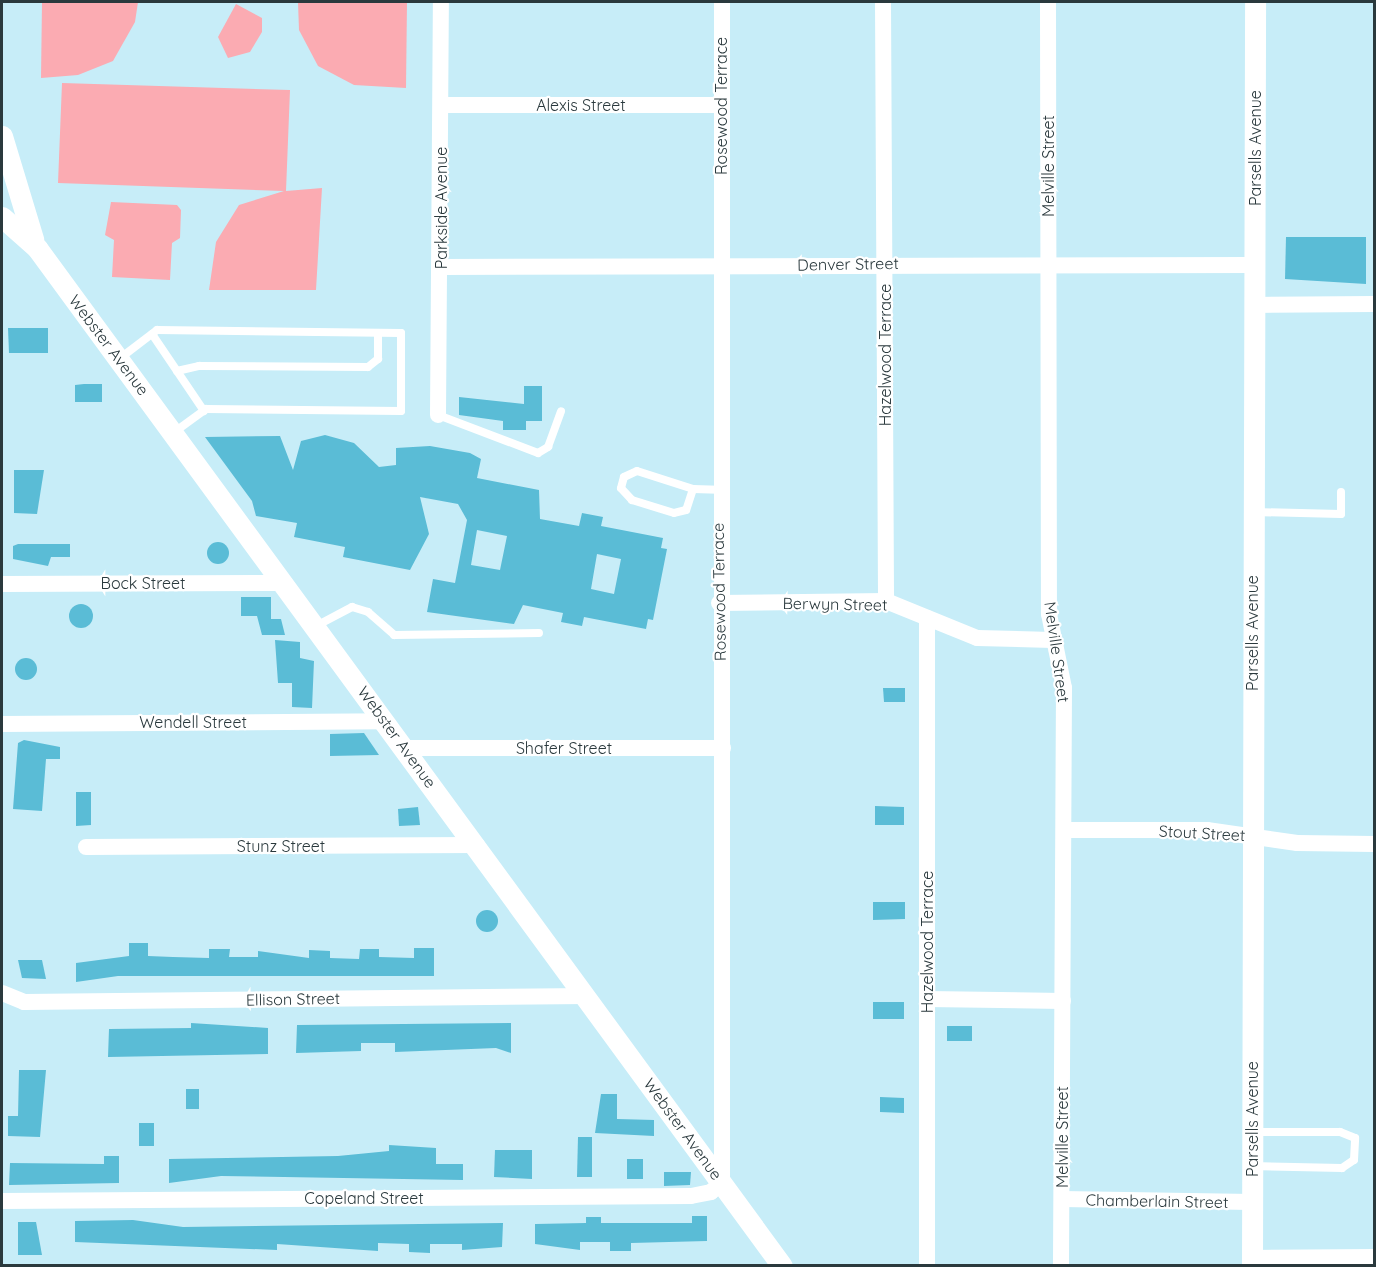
<!DOCTYPE html>
<style>
body{margin:0}
#map{position:relative;width:1376px;height:1267px;overflow:hidden;background:#c7edf8;font-family:Quicksand,sans-serif}
div>[style]{position:absolute}
[style*='--x']{left:calc(var(--x)*1px);top:calc(var(--y)*1px);width:calc(var(--w)*1px);rotate:calc(var(--a)*1deg)}
.green>*{inset:0;background:#fbabb2}
.building>*{inset:0;background:#5abcd6}
.round{border-radius:50%}
.service>*{height:8px;margin:-4px;padding:0 4px;transform-origin:4px;border-radius:4px;background:#fff}
.minor>*{height:16px;margin:-8px;padding:0 8px;transform-origin:8px;border-radius:8px;background:#fff}
.tertiary>*{height:21px;margin:-10.5px;padding:0 10.5px;transform-origin:10.5px;border-radius:10.5px;background:#fff}
span{translate:-50% -50%;white-space:nowrap;text-align:center;line-height:1.15;-webkit-text-stroke:4.5px #fff;paint-order:stroke}
.street-label{font-size:16px;color:#2a393d}
.frame{position:absolute;inset:0;border:3px solid #2a393d;pointer-events:none}
</style>
<div id="map">
<div class="green">
<div style="clip-path:polygon(42px 2px,138px 2px,135px 22px,113px 61px,78px 75px,41px 78px)"></div>
<div style="clip-path:polygon(298px 2px,407px 2px,406px 88px,354px 85px,318px 66px,299px 30px)"></div>
<div style="clip-path:polygon(236px 4px,262px 18px,262px 32px,250px 52px,228px 58px,218px 37px)"></div>
<div style="clip-path:polygon(62px 83px,290px 90px,286px 191px,322px 188px,316px 290px,209px 290px,216px 242px,239px 205px,284px 191px,58px 183px)"></div>
<div style="clip-path:polygon(111px 202px,177px 205px,181px 210px,180px 238px,172px 243px,170px 280px,112px 277px,114px 240px,105px 235px)"></div>
</div>
<div class="building">
<div style="clip-path:polygon(1286px 237px,1366px 237px,1366px 284px,1285px 279px)"></div>
<div style="clip-path:polygon(8px 328px,48px 328px,48px 353px,9px 353px)"></div>
<div style="clip-path:polygon(84px 384px,102px 384px,102px 402px,75px 402px,75px 385px)"></div>
<div style="clip-path:polygon(524px 386px,542px 386px,542px 421px,526px 421px,526px 430px,503px 430px,503px 421px,459px 415px,459px 397px,524px 404px)"></div>
<div style="clip-path:polygon(evenodd,325px 435px,354px 443px,379px 467px,396px 465px,396px 448px,430px 446px,470px 453px,481px 459px,477px 478px,539px 490px,540px 519px,579px 526px,582px 513px,603px 517px,601px 526px,663px 538px,661px 548px,667px 549px,653px 620px,648px 619px,646px 629px,584px 617px,582px 626px,561px 622px,563px 613px,523px 605px,514px 624px,427px 612px,433px 579px,455px 583px,467px 520px,458px 504px,420px 497px,429px 534px,410px 570px,343px 557px,345px 547px,294px 537px,297px 523px,256px 516px,252px 501px,205px 437px,280px 436px,293px 470px,301px 441px,325px 435px,477px 530px,507px 536px,500px 570px,471px 565px,477px 530px,325px 435px,597px 554px,621px 559px,614px 594px,591px 589px,597px 554px)"></div>
<div style="clip-path:polygon(14px 470px,44px 470px,37px 514px,14px 513px)"></div>
<div class="round" style="left:207px;top:542px;width:22px;height:22px"></div>
<div style="clip-path:polygon(70px 544px,70px 557px,51px 557px,48px 566px,13px 559px,13px 546px,18px 544px)"></div>
<div style="clip-path:polygon(241px 597px,271px 597px,271px 619px,281px 619px,285px 635px,262px 635px,257px 616px,241px 616px)"></div>
<div class="round" style="left:69px;top:604px;width:24px;height:24px"></div>
<div style="clip-path:polygon(275px 640px,300px 642px,300px 658px,314px 661px,312px 708px,292px 707px,292px 683px,278px 683px)"></div>
<div class="round" style="left:15px;top:658px;width:22px;height:22px"></div>
<div style="clip-path:polygon(883px 688px,905px 688px,905px 702px,884px 702px)"></div>
<div style="clip-path:polygon(364px 733px,379px 755px,330px 756px,330px 734px)"></div>
<div style="clip-path:polygon(24px 740px,60px 747px,60px 759px,46px 759px,42px 811px,13px 809px,18px 743px)"></div>
<div style="clip-path:polygon(76px 792px,91px 792px,91px 825px,76px 826px)"></div>
<div style="clip-path:polygon(875px 806px,904px 807px,904px 825px,875px 825px)"></div>
<div style="clip-path:polygon(418px 807px,420px 825px,399px 826px,398px 809px)"></div>
<div style="clip-path:polygon(873px 902px,905px 902px,905px 919px,873px 920px)"></div>
<div class="round" style="left:476px;top:910px;width:22px;height:22px"></div>
<div style="clip-path:polygon(129px 943px,148px 943px,148px 956px,173px 957px,209px 958px,209px 949px,230px 949px,229px 957px,258px 957px,258px 951px,309px 958px,309px 950px,330px 951px,330px 958px,359px 959px,360px 949px,379px 949px,379px 957px,414px 958px,414px 948px,434px 948px,434px 976px,118px 976px,76px 982px,76px 963px,129px 956px)"></div>
<div style="clip-path:polygon(18px 960px,42px 960px,46px 979px,22px 978px)"></div>
<div style="clip-path:polygon(873px 1002px,904px 1002px,904px 1019px,873px 1019px)"></div>
<div style="clip-path:polygon(191px 1023px,268px 1028px,268px 1054px,108px 1057px,109px 1029px,191px 1028px)"></div>
<div style="clip-path:polygon(511px 1023px,511px 1053px,496px 1048px,395px 1052px,395px 1043px,361px 1043px,361px 1051px,296px 1053px,297px 1025px)"></div>
<div style="clip-path:polygon(947px 1026px,972px 1026px,972px 1041px,947px 1041px)"></div>
<div style="clip-path:polygon(19px 1070px,46px 1070px,40px 1137px,8px 1136px,8px 1116px,18px 1116px)"></div>
<div style="clip-path:polygon(186px 1089px,199px 1089px,199px 1109px,186px 1109px)"></div>
<div style="clip-path:polygon(601px 1094px,617px 1094px,617px 1119px,654px 1120px,654px 1136px,595px 1133px)"></div>
<div style="clip-path:polygon(880px 1097px,904px 1098px,904px 1113px,880px 1112px)"></div>
<div style="clip-path:polygon(139px 1123px,154px 1123px,154px 1146px,139px 1146px)"></div>
<div style="clip-path:polygon(578px 1137px,592px 1137px,592px 1177px,577px 1177px)"></div>
<div style="clip-path:polygon(389px 1145px,436px 1148px,436px 1164px,463px 1164px,463px 1180px,221px 1176px,169px 1183px,169px 1159px,338px 1156px,389px 1151px)"></div>
<div style="clip-path:polygon(495px 1150px,532px 1150px,532px 1179px,494px 1177px)"></div>
<div style="clip-path:polygon(104px 1156px,119px 1156px,119px 1183px,9px 1185px,10px 1163px,104px 1164px)"></div>
<div style="clip-path:polygon(627px 1159px,643px 1159px,643px 1179px,627px 1179px)"></div>
<div style="clip-path:polygon(664px 1172px,691px 1172px,690px 1185px,664px 1186px)"></div>
<div style="clip-path:polygon(692px 1216px,707px 1216px,707px 1241px,631px 1243px,631px 1251px,610px 1251px,610px 1242px,580px 1242px,580px 1250px,535px 1244px,535px 1224px,586px 1223px,586px 1217px,601px 1217px,601px 1223px,692px 1223px)"></div>
<div style="clip-path:polygon(133px 1220px,183px 1227px,503px 1223px,502px 1247px,462px 1250px,462px 1244px,430px 1244px,430px 1253px,409px 1252px,409px 1244px,378px 1243px,378px 1251px,277px 1244px,277px 1250px,75px 1242px,75px 1221px)"></div>
<div style="clip-path:polygon(18px 1222px,36px 1222px,42px 1255px,18px 1255px)"></div>
</div>
<div class="service">
<div style="--x:152;--y:334;--w:93;--a:56"></div>
<div style="--x:119;--y:359;--w:48;--a:-37.3"></div>
<div style="--x:157;--y:330;--w:244;--a:0.7"></div>
<div style="--x:401;--y:333;--w:78;--a:90"></div>
<div style="--x:401;--y:411;--w:195;--a:-179.4"></div>
<div style="--x:206;--y:409;--w:39;--a:144"></div>
<div style="--x:177;--y:371;--w:23;--a:-13"></div>
<div style="--x:199;--y:366;--w:169;--a:0.3"></div>
<div style="--x:368;--y:367;--w:13;--a:-39"></div>
<div style="--x:378;--y:359;--w:26;--a:-90"></div>
<div style="--x:438;--y:415;--w:107;--a:20.8"></div>
<div style="--x:538;--y:453;--w:12;--a:-31"></div>
<div style="--x:548;--y:447;--w:38;--a:-70"></div>
<div style="--x:693;--y:489;--w:22;--a:108"></div>
<div style="--x:686;--y:510;--w:12;--a:166"></div>
<div style="--x:674;--y:513;--w:44;--a:-162.8"></div>
<div style="--x:632;--y:500;--w:16;--a:-133"></div>
<div style="--x:621;--y:488;--w:11;--a:-75"></div>
<div style="--x:624;--y:477;--w:14;--a:-25"></div>
<div style="--x:637;--y:471;--w:59;--a:17.8"></div>
<div style="--x:693;--y:489;--w:25;--a:2"></div>
<div style="--x:1254;--y:512;--w:87;--a:1.3"></div>
<div style="--x:1341;--y:514;--w:22;--a:-90"></div>
<div style="--x:316;--y:626;--w:41;--a:-27.8"></div>
<div style="--x:352;--y:607;--w:17;--a:17"></div>
<div style="--x:368;--y:612;--w:35;--a:41"></div>
<div style="--x:394;--y:635;--w:145;--a:-0.8"></div>
<div style="--x:1252;--y:1166;--w:90;--a:1.3"></div>
<div style="--x:1342;--y:1168;--w:14;--a:-34"></div>
<div style="--x:1354;--y:1160;--w:22;--a:-87"></div>
<div style="--x:1355;--y:1138;--w:16;--a:-158"></div>
<div style="--x:1340;--y:1132;--w:87;--a:180"></div>
</div>
<div class="minor">
<div style="--x:883;--y:2;--w:599;--a:89.71"></div>
<div style="--x:1048;--y:2;--w:612;--a:89.91"></div>
<div style="--x:1049;--y:614;--w:76;--a:78.5"></div>
<div style="--x:1064;--y:688;--w:578;--a:90.3"></div>
<div style="--x:441;--y:105;--w:280;--a:0"></div>
<div style="--x:441;--y:267;--w:813;--a:-0.14"></div>
<div style="--x:1254;--y:305;--w:120;--a:-0.5"></div>
<div style="--x:438;--y:415;--w:413;--a:-89.6"></div>
<div style="--x:2;--y:584;--w:283;--a:-0.2"></div>
<div style="--x:719;--y:603;--w:167;--a:-0.7"></div>
<div style="--x:886;--y:601;--w:98;--a:22.1"></div>
<div style="--x:977;--y:638;--w:76;--a:1.5"></div>
<div style="--x:2;--y:724;--w:383;--a:-0.4"></div>
<div style="--x:405;--y:748;--w:318;--a:0"></div>
<div style="--x:1065;--y:830;--w:142;--a:0"></div>
<div style="--x:1207;--y:830;--w:91;--a:8.2"></div>
<div style="--x:1297;--y:843;--w:77;--a:0.7"></div>
<div style="--x:86;--y:847;--w:391;--a:-0.3"></div>
<div style="--x:2;--y:993;--w:24;--a:22"></div>
<div style="--x:24;--y:1002;--w:563;--a:-0.61"></div>
<div style="--x:927;--y:999;--w:136;--a:0.8"></div>
<div style="--x:1062;--y:1199;--w:190;--a:0.9"></div>
<div style="--x:2;--y:1201;--w:689;--a:-0.42"></div>
<div style="--x:691;--y:1196;--w:20;--a:-11"></div>
<div style="--x:711;--y:1192;--w:15;--a:-42"></div>
<div style="--x:722;--y:1182;--w:1180;--a:-90"></div>
<div style="--x:1252;--y:1258;--w:122;--a:-0.5"></div>
<div style="--x:927;--y:1266;--w:648;--a:-90"></div>
</div>
<div class="tertiary">
<div style="--x:2;--y:136;--w:108;--a:73.2"></div>
<div style="--x:2;--y:217;--w:47;--a:41.5"></div>
<div style="--x:37;--y:248;--w:1261;--a:53.8"></div>
<div style="--x:1252;--y:1266;--w:1264;--a:-89.86"></div>
</div>
<div class="street-label">
<span style="left:581px;top:105px">Alexis Street</span>
<span style="left:721px;top:106px;rotate:-90deg">Rosewood Terrace</span>
<span style="left:1255px;top:148px;rotate:-90deg">Parsells Avenue</span>
<span style="left:1048px;top:166px;rotate:-90deg">Melville Street</span>
<span style="left:441px;top:208px;rotate:-90deg">Parkside Avenue</span>
<span style="left:848px;top:264px;rotate:-1deg">Denver Street</span>
<span style="left:109px;top:345px;rotate:53deg">Webster Avenue</span>
<span style="left:885px;top:355px;rotate:-90deg">Hazelwood Terrace</span>
<span style="left:143px;top:583px">Bock Street</span>
<span style="left:719px;top:592px;rotate:-91deg">Rosewood Terrace</span>
<span style="left:835px;top:604px;rotate:1deg">Berwyn Street</span>
<span style="left:1252px;top:633px;rotate:-90deg">Parsells Avenue</span>
<span style="left:1057px;top:652px;rotate:82deg">Melville Street</span>
<span style="left:193px;top:722px">Wendell Street</span>
<span style="left:397px;top:737px;rotate:54deg">Webster Avenue</span>
<span style="left:564px;top:748px">Shafer Street</span>
<span style="left:1202px;top:833px;rotate:3deg">Stout Street</span>
<span style="left:281px;top:846px">Stunz Street</span>
<span style="left:927px;top:942px;rotate:-90deg">Hazelwood Terrace</span>
<span style="left:293px;top:999px;rotate:-1deg">Ellison Street</span>
<span style="left:1252px;top:1119px;rotate:-90deg">Parsells Avenue</span>
<span style="left:683px;top:1129px;rotate:54deg">Webster Avenue</span>
<span style="left:1062px;top:1137px;rotate:-90deg">Melville Street</span>
<span style="left:364px;top:1198px">Copeland Street</span>
<span style="left:1157px;top:1201px;rotate:1deg">Chamberlain Street</span>
</div>
<div class="frame"></div>
</div>
